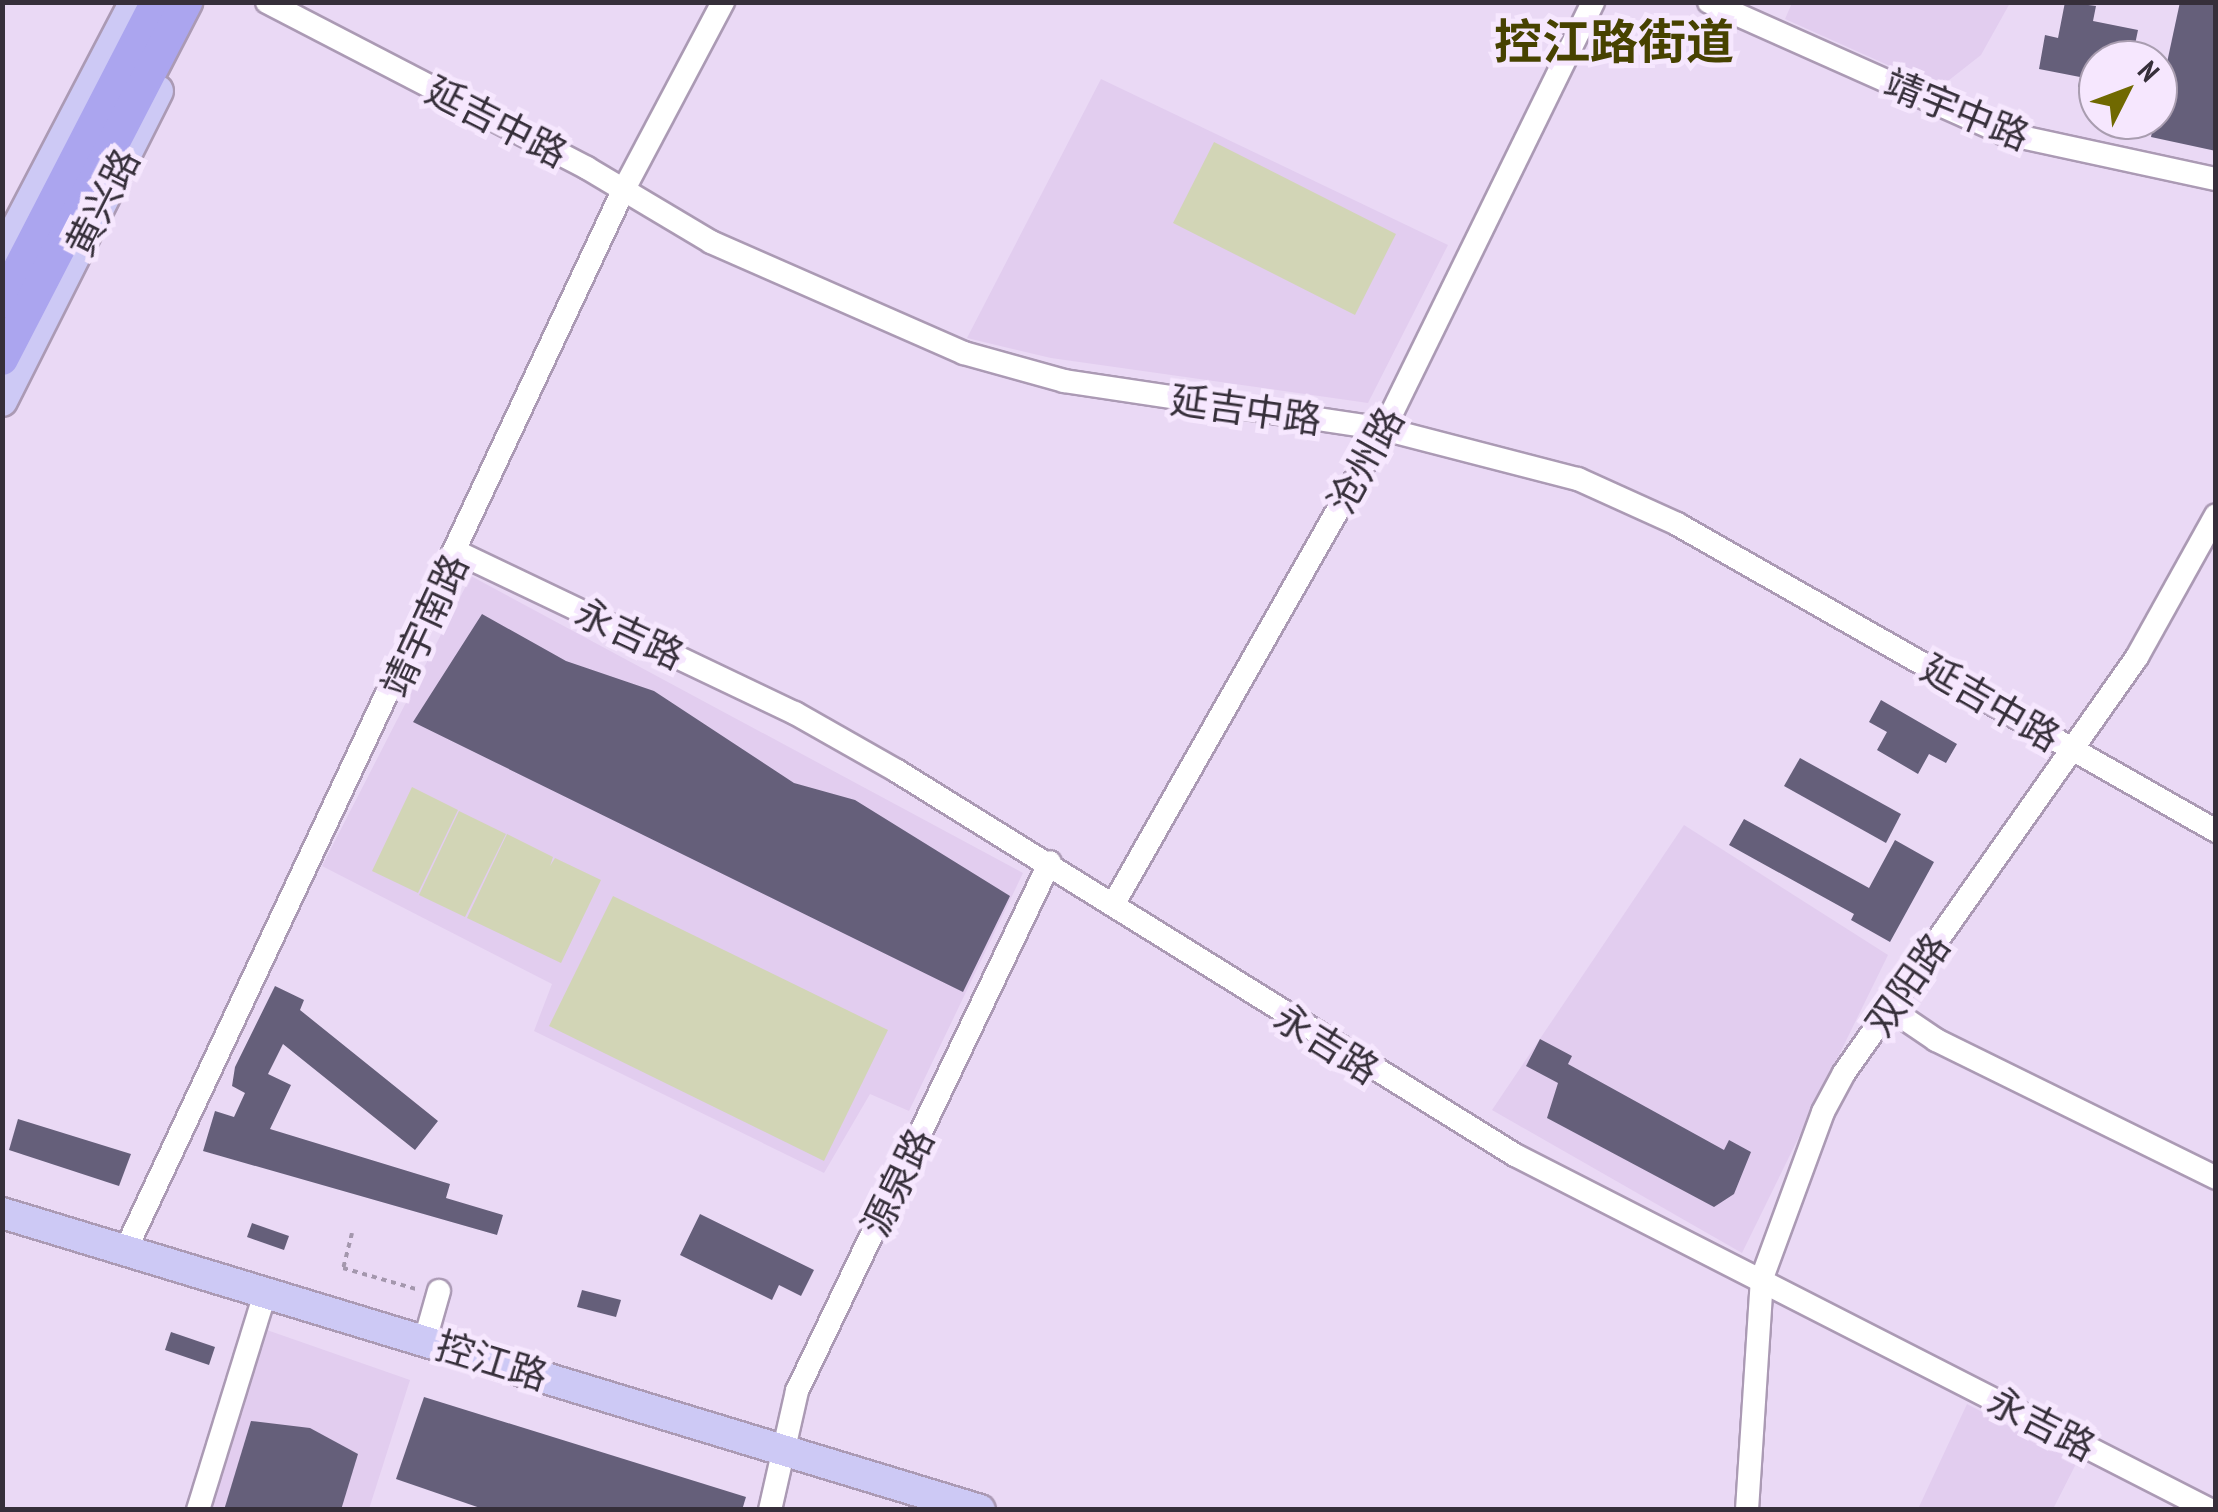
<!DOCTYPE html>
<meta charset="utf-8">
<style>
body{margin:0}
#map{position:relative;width:2218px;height:1512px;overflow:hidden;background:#ead9f5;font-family:"PT Sans Narrow","Noto Sans SC",sans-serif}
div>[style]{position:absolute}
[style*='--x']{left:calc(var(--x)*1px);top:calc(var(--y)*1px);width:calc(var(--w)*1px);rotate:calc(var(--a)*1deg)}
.built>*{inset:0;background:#e2cdef}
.green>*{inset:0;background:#d2d5b6}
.building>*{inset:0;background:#655f7a}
.path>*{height:4px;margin-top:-2px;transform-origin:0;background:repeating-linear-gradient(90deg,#a497ad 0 5px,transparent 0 10px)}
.roads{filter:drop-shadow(2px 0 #ab9ab4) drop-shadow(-2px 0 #ab9ab4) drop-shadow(0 2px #ab9ab4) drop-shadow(0 -2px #ab9ab4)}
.minor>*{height:22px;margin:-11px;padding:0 11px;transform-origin:11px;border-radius:11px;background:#fff}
.major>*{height:30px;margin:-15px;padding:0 15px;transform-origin:15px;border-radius:15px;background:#cdc9f5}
.highway>*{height:32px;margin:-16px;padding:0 16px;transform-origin:16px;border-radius:16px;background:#aba5ef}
span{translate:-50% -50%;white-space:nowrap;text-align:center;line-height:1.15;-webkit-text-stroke:10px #f6e7fe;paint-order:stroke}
.street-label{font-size:38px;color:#362f3a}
.district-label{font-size:48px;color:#474200;font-weight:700}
.frame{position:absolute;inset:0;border:5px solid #362f3a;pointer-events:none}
.north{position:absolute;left:2078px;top:40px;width:100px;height:100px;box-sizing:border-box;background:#f6e7fe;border:2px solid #a99db0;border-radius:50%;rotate:48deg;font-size:28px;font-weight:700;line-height:40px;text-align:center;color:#362f3a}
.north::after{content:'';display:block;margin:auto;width:35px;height:45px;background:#706901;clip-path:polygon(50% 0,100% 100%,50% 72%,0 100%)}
</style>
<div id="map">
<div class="built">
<div style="clip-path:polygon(1792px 3px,1792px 2px,2010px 3px,1981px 55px,1939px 88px,1785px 19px)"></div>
<div style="clip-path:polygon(1101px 79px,1448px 245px,1368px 403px,1051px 358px,967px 338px)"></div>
<div style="clip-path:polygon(471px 576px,1023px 873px,909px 1111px,870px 1094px,824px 1173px,534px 1031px,552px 984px,322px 866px)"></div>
<div style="clip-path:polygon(1684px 825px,1888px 955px,1742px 1253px,1492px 1110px)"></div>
<div style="clip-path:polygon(244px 1322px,410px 1380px,369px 1509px,184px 1510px)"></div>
<div style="clip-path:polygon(1967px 1404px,2077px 1462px,2053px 1509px,1918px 1509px)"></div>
</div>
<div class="green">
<div style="clip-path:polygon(1214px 142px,1396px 234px,1355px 315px,1173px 223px)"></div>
<div style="clip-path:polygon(412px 787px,458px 810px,418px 893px,372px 871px)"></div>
<div style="clip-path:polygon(459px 811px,506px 834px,465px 917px,419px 895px)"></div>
<div style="clip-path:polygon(507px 834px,553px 857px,550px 866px,555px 858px,601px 880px,561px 963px,467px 918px)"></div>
<div style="clip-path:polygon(613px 896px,888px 1030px,824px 1161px,549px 1026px)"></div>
</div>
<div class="building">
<div style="clip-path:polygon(2065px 2px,2096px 6px,2093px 21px,2138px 30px,2132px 59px,2110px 55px,2098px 60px,2098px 91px,2078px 87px,2080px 77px,2039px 69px,2045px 35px,2058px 38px)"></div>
<div style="clip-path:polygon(2180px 2px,2216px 2px,2216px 151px,2151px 137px)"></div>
<div style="clip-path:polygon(482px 614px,566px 661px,654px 691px,794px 783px,855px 800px,1010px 896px,963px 992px,413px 722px)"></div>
<div style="clip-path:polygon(1881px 700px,1957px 744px,1946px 763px,1929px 754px,1918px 774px,1877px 750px,1887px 732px,1869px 722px)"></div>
<div style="clip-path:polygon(1800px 758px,1901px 814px,1886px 843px,1784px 786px)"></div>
<div style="clip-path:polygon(1744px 819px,1869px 888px,1895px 840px,1934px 862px,1890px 942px,1851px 920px,1854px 914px,1729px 845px)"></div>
<div style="clip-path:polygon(275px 986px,304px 1000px,300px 1010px,438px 1121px,415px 1150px,283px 1044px,268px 1074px,291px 1085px,270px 1129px,450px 1184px,446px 1198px,503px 1215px,497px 1235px,203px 1151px,215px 1111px,234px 1117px,245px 1093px,232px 1086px,235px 1067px)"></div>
<div style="clip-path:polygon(1540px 1039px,1572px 1056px,1568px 1064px,1724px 1150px,1729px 1140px,1751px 1152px,1734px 1194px,1714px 1207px,1547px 1118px,1558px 1083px,1526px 1066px)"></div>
<div style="clip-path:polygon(18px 1119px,131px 1154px,119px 1186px,9px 1150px)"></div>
<div style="clip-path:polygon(700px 1214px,814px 1270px,801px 1296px,779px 1285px,772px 1300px,680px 1255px)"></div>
<div style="clip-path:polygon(252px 1223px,289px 1236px,284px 1250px,247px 1237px)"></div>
<div style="clip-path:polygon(582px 1290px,621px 1300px,616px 1317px,577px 1307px)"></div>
<div style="clip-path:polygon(171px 1332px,215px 1347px,209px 1365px,165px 1350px)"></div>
<div style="clip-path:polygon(424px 1397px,746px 1497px,742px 1510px,486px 1510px,396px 1479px)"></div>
<div style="clip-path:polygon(251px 1421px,310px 1428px,358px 1454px,341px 1510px,224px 1510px)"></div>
</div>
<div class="path">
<div style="--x:352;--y:1233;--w:36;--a:104"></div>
<div style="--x:343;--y:1268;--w:79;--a:16.1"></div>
</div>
<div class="roads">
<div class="minor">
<div style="--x:267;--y:2;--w:360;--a:27.4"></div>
<div style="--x:587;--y:168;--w:144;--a:30.8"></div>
<div style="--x:711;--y:242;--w:276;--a:23.7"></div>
<div style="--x:964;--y:353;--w:104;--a:15.6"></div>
<div style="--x:1064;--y:381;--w:324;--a:8.5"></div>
<div style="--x:1384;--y:429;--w:200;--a:14.5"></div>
<div style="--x:1578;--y:479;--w:109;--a:24.4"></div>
<div style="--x:1677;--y:524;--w:620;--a:29.66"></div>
<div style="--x:1709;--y:2;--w:322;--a:24"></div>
<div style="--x:2003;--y:133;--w:218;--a:12.2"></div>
<div style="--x:459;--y:553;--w:372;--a:25.5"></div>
<div style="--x:795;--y:713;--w:117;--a:29.6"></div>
<div style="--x:897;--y:771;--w:728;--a:31.86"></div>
<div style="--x:1515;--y:1155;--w:780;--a:27.06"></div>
<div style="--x:1113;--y:905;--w:548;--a:-60.35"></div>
<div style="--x:1384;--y:429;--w:475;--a:-63.9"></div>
<div style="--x:1889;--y:1008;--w:57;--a:34.2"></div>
<div style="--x:1936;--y:1040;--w:312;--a:26.2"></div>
<div style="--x:126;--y:1249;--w:1169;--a:-64.84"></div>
<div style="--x:623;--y:191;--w:214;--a:-62.1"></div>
<div style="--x:425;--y:1340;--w:51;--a:-74.1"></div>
<div style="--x:198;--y:1510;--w:229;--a:-72.8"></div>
<div style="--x:770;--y:1510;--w:122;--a:-77.2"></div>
<div style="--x:797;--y:1391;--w:586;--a:-64.44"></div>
<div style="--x:1747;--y:1510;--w:232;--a:-86.3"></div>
<div style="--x:1762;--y:1278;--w:177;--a:-69.8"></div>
<div style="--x:1823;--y:1112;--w:44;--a:-61.7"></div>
<div style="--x:1844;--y:1073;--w:509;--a:-54.84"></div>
<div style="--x:2137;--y:657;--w:162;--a:-60.9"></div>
</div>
<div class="major">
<div style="--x:2;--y:256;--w:287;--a:-62.4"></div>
<div style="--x:2;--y:401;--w:347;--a:-63.3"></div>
<div style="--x:2;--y:1213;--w:1022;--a:16.89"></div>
</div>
<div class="highway">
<div style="--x:2;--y:302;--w:338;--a:-62.7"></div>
<div style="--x:2;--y:359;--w:402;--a:-62.7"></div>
</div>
</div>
<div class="street-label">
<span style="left:1957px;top:109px;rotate:22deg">靖宇中路</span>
<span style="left:497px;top:121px;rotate:27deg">延吉中路</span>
<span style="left:102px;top:202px;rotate:-63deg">黄兴路</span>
<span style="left:1246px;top:409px;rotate:8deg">延吉中路</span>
<span style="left:1365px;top:460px;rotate:-61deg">沧州路</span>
<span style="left:424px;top:625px;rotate:-65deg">靖宇南路</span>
<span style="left:630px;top:633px;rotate:25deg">永吉路</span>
<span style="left:1991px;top:702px;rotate:30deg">延吉中路</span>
<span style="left:1907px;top:984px;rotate:-55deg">双阳路</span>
<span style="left:1327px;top:1043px;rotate:32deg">永吉路</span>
<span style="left:897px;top:1182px;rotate:-64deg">源泉路</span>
<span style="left:492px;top:1360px;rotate:17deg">控江路</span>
<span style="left:2042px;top:1423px;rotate:27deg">永吉路</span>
</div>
<div class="district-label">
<span style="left:1614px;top:42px">控江路街道</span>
</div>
<div class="frame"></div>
<div class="north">N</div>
</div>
